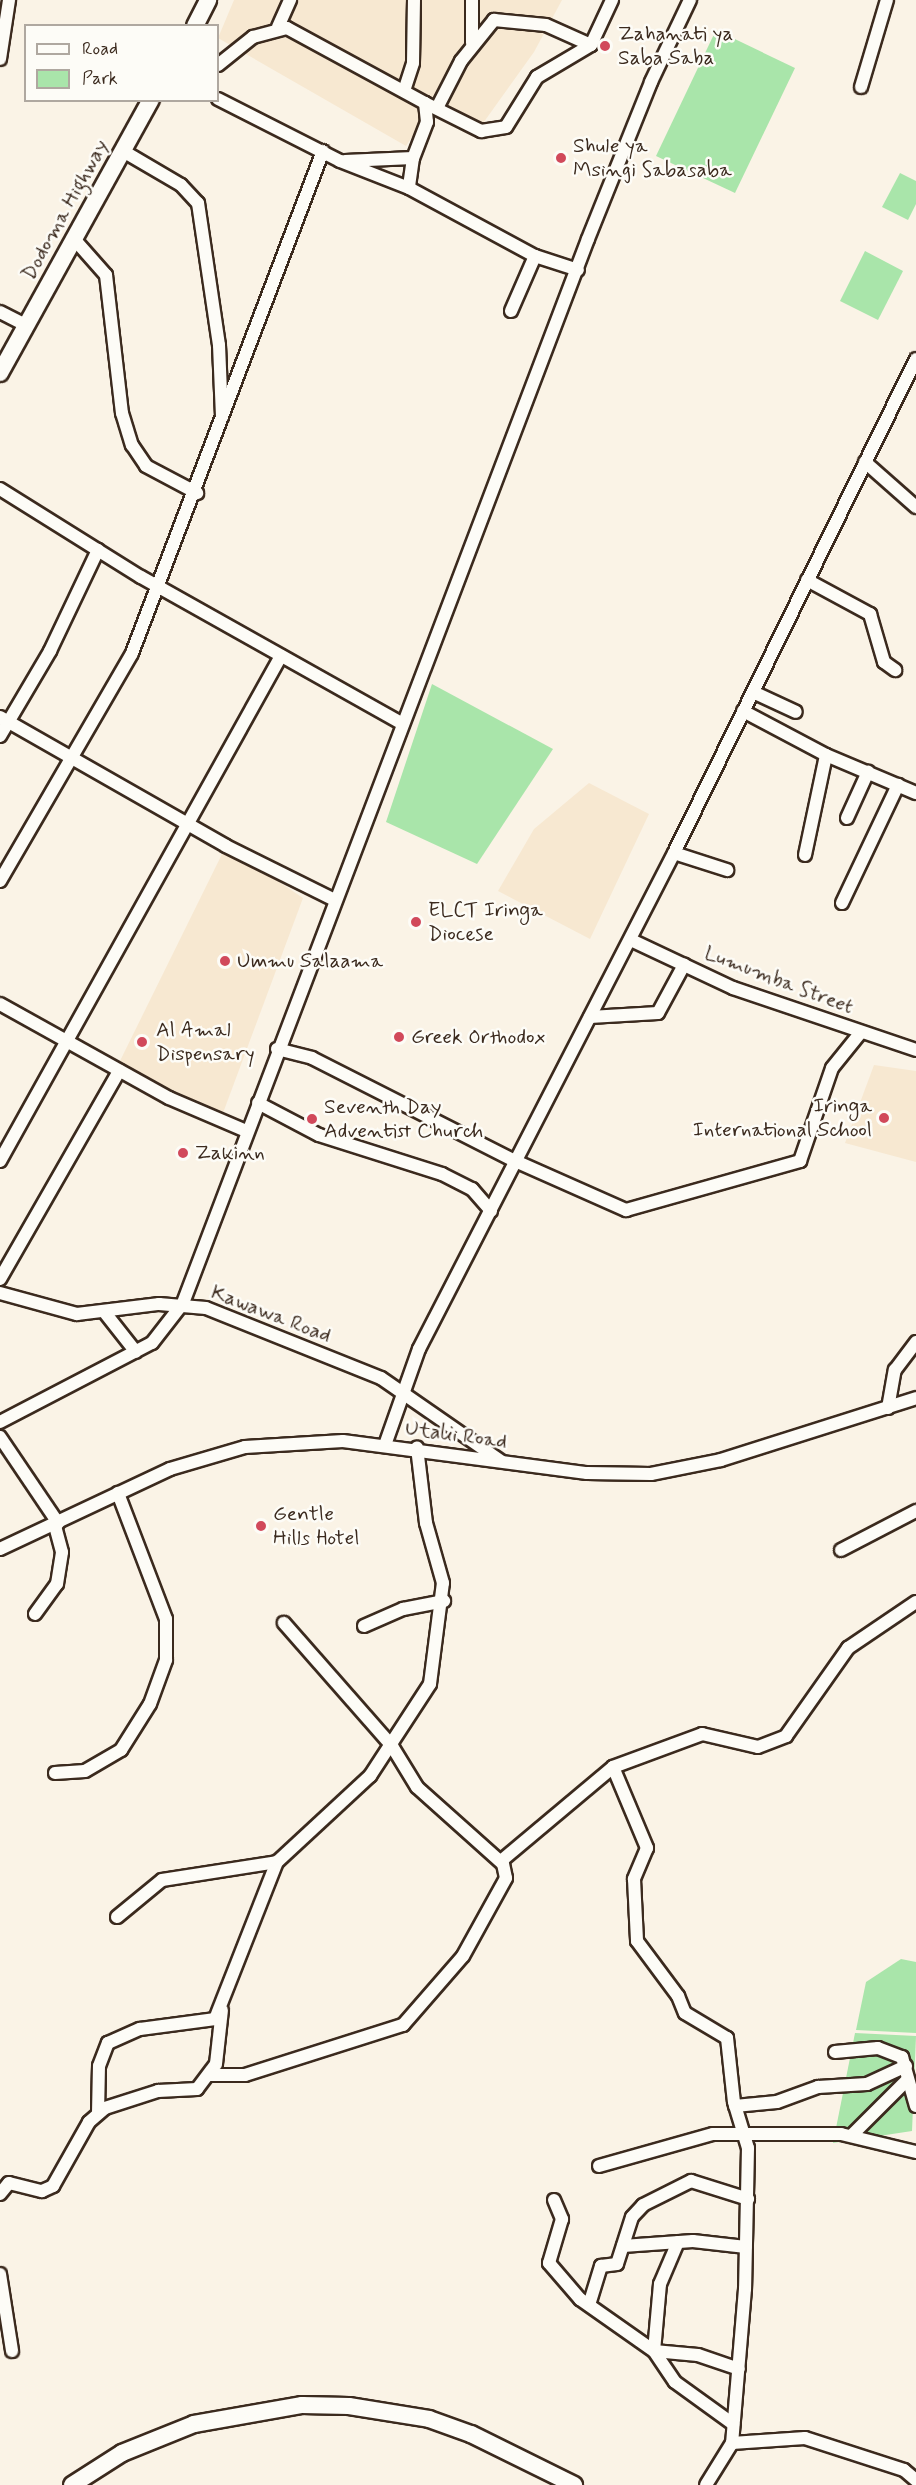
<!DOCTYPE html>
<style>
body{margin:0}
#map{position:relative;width:916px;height:2485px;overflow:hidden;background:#faf3e6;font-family:Mynerve,sans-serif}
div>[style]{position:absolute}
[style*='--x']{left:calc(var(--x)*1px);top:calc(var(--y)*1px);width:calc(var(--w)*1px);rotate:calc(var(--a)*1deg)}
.built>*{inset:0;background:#f7e8d1}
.green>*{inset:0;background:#a9e5aa}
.roads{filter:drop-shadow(2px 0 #3b2a1e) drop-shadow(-2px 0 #3b2a1e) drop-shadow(0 2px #3b2a1e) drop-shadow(0 -2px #3b2a1e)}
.minor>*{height:12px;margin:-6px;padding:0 6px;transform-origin:6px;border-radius:6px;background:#fdfcf7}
.highway>*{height:16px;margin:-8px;padding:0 8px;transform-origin:8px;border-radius:8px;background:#fdfcf7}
.dots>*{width:16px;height:16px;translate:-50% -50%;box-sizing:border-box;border:3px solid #fdfcf7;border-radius:50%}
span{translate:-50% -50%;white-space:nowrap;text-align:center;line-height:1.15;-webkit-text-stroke:5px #fdfcf7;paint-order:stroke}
.poi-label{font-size:21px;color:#3b2a1e}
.left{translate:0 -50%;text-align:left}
.right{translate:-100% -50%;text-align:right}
.street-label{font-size:21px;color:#3b2a1e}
.legend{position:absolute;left:24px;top:24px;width:195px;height:78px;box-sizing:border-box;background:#fdfcf7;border:2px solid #afa8a0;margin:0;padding:8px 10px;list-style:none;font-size:18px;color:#3b2a1e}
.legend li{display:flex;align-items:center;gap:12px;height:30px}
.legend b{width:30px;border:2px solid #afa8a0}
</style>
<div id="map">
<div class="built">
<div style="clip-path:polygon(234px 0,562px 0,534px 52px,481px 126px,434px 103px,406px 146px,218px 38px)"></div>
<div style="clip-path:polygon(589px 783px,649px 814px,590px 939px,498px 891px,534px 829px)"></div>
<div style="clip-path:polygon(226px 846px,303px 898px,223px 1113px,117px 1067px)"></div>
<div style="clip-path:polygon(874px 1065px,916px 1071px,916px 1162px,845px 1143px)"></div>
</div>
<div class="green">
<div style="clip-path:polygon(716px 30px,795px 68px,735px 193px,656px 156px)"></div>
<div style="clip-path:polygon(900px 173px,916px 181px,916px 204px,908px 220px,882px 207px)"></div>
<div style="clip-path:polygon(865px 251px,903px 271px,878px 320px,840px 301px)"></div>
<div style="clip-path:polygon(432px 684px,553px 749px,477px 864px,386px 822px)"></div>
<div style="clip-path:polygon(901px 1959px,916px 1962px,916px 2033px,856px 2030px,866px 1982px)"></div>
<div style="clip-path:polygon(855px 2033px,916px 2036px,912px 2131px,833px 2143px)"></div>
</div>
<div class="roads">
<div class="minor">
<div style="--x:472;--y:0;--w:43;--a:90"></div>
<div style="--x:278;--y:27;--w:30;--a:-66"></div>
<div style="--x:0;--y:59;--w:60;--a:-81.3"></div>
<div style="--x:218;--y:65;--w:45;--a:-38.7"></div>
<div style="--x:253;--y:37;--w:35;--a:-15"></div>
<div style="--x:287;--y:28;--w:157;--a:28.5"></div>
<div style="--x:425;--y:103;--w:19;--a:84"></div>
<div style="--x:427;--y:122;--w:39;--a:111"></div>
<div style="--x:413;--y:158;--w:30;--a:98"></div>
<div style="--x:861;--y:87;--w:91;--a:-73.4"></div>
<div style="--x:404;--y:91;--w:29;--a:-72"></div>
<div style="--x:413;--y:63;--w:63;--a:-89.1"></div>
<div style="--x:218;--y:99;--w:137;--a:26.9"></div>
<div style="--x:340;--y:161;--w:74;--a:21.4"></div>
<div style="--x:409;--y:188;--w:143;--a:28.4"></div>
<div style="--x:535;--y:256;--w:45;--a:18"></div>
<div style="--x:425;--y:103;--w:63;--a:26.6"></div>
<div style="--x:481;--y:131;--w:25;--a:-9"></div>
<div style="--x:506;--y:127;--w:59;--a:-58.2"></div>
<div style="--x:537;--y:77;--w:63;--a:-30.7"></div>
<div style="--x:591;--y:45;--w:50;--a:-65"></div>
<div style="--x:437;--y:108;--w:53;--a:-62.9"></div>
<div style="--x:461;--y:61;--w:53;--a:-51.2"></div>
<div style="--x:494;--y:20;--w:52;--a:5.5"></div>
<div style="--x:546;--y:25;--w:49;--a:24"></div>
<div style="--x:123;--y:151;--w:67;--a:30.4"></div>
<div style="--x:181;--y:185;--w:25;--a:47"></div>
<div style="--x:198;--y:203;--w:144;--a:81.6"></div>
<div style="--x:219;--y:345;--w:72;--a:87.6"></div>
<div style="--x:345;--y:161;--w:68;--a:-2.5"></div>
<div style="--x:75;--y:240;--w:47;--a:48.5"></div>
<div style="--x:106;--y:275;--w:139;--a:83.4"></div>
<div style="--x:122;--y:413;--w:34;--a:73"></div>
<div style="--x:132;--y:445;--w:25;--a:56"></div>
<div style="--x:146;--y:466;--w:58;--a:27.9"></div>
<div style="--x:511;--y:311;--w:60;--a:-66.4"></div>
<div style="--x:0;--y:312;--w:29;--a:27"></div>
<div style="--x:865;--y:462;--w:68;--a:41.4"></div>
<div style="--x:0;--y:489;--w:166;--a:32"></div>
<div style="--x:141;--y:577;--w:300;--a:29.3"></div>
<div style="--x:807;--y:580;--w:72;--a:28.4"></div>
<div style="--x:870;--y:614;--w:50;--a:73.7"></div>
<div style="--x:884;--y:662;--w:14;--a:36"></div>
<div style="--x:753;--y:692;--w:47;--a:24.9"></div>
<div style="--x:743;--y:711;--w:94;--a:27.9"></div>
<div style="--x:826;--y:755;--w:98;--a:22.9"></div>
<div style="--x:0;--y:717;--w:260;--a:29.7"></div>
<div style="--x:226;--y:846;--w:119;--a:26.4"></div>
<div style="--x:0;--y:736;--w:99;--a:-59.5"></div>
<div style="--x:50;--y:651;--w:112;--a:-64.6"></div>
<div style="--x:847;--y:818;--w:51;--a:-65.5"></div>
<div style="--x:674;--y:853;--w:56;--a:17.8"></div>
<div style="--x:805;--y:855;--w:102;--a:-78.1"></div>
<div style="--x:0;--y:881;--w:263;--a:-59.9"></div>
<div style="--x:132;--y:653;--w:537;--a:-69.17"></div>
<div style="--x:842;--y:903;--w:131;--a:-64.6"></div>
<div style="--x:631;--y:940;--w:113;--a:25.2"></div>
<div style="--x:733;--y:988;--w:193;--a:18.7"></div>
<div style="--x:0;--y:1004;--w:193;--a:29.1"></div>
<div style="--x:169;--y:1098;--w:84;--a:23.2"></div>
<div style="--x:590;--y:1017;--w:68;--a:-3.4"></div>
<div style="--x:658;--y:1013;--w:55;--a:-61.6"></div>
<div style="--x:277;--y:1049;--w:36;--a:14"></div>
<div style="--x:312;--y:1058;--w:225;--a:26.9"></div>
<div style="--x:513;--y:1160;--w:124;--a:23.9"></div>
<div style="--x:626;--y:1210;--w:181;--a:-15.7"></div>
<div style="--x:800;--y:1161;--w:98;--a:-71"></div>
<div style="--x:832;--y:1068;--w:46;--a:-51.1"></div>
<div style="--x:258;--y:1103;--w:69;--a:27.7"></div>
<div style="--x:319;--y:1135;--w:129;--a:17.6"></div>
<div style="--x:442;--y:1174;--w:34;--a:27"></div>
<div style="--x:472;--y:1189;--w:29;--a:49"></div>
<div style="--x:0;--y:1161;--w:578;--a:-60.91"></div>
<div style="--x:0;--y:1279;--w:240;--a:-60.2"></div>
<div style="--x:0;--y:1293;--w:80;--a:15.3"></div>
<div style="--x:77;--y:1314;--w:83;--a:-7"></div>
<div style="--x:159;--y:1304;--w:47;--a:4.9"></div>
<div style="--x:206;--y:1308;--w:188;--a:21.8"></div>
<div style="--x:381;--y:1378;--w:146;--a:34.7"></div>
<div style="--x:106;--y:1314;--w:48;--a:51.7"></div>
<div style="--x:888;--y:1408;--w:39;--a:-80"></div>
<div style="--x:895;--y:1370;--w:35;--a:-53"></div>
<div style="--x:0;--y:1422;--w:171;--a:-27.5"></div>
<div style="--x:152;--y:1343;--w:51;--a:-52.2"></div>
<div style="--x:183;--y:1303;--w:1138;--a:-69.16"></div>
<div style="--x:588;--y:239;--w:169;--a:-68.1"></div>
<div style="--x:651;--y:82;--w:91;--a:-64.6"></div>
<div style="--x:0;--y:1437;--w:104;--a:56"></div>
<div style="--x:385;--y:1445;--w:102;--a:-70.5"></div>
<div style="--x:419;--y:1349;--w:558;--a:-62.79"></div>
<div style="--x:674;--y:853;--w:550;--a:-63.9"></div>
<div style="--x:0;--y:1549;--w:188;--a:-25.2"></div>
<div style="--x:170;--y:1469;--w:78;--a:-16.3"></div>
<div style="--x:245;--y:1447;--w:98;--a:-3.5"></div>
<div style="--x:343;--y:1441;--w:246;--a:7.5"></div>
<div style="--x:587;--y:1473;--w:64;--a:0.9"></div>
<div style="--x:651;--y:1474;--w:71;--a:-11.3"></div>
<div style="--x:721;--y:1460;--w:205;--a:-17.6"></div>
<div style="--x:841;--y:1550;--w:85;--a:-27.5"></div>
<div style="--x:35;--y:1614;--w:37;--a:-54"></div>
<div style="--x:57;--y:1584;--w:32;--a:-81"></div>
<div style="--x:62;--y:1552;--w:28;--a:-105"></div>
<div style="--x:364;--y:1626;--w:43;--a:-23.6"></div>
<div style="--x:403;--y:1609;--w:42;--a:-11"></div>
<div style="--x:613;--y:1767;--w:88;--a:67.2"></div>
<div style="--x:647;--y:1848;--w:34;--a:113"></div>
<div style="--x:634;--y:1879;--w:62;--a:87.2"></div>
<div style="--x:637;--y:1941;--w:69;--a:53.3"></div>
<div style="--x:678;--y:1996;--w:18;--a:68"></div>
<div style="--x:685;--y:2013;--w:49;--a:30.8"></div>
<div style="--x:727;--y:2038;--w:64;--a:83.8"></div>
<div style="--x:734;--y:2102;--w:48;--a:73.1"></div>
<div style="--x:748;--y:2148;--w:141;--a:91.2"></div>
<div style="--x:745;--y:2289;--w:155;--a:94.8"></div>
<div style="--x:732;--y:2443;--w:49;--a:121.8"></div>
<div style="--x:55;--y:1773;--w:30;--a:-4"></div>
<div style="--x:85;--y:1771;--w:42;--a:-30.3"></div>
<div style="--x:121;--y:1750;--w:54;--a:-57.8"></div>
<div style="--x:150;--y:1704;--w:47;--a:-70"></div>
<div style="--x:166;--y:1660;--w:41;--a:-90"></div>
<div style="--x:166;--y:1619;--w:135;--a:-110.9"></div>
<div style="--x:501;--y:1861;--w:146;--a:-40"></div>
<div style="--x:613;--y:1767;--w:95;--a:-20.3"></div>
<div style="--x:702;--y:1734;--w:57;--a:13.1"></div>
<div style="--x:758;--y:1747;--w:30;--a:-21"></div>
<div style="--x:786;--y:1736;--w:108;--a:-54.8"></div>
<div style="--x:848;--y:1648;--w:82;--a:-34.1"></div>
<div style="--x:117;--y:1917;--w:58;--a:-39.4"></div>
<div style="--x:162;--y:1880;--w:116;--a:-8.9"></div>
<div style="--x:835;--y:2052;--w:43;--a:-5.3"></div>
<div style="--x:878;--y:2048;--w:26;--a:21"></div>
<div style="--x:902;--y:2057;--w:51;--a:74.1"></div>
<div style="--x:210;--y:2075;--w:35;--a:0"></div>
<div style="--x:245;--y:2075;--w:166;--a:-17.6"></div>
<div style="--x:403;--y:2025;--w:91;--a:-49"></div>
<div style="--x:463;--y:1956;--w:89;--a:-61.1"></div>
<div style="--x:506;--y:1878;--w:14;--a:-102"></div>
<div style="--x:503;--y:1864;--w:115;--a:-138.2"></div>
<div style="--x:417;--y:1787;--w:48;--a:-121.4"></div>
<div style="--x:392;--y:1746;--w:164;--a:-131.3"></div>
<div style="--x:735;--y:2106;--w:42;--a:-5.4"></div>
<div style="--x:777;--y:2102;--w:44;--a:-20.1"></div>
<div style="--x:818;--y:2087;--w:49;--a:-3.5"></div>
<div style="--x:867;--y:2084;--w:43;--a:-24.8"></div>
<div style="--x:98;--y:2113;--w:47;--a:-88.8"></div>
<div style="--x:99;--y:2066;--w:25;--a:-69"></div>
<div style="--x:108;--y:2043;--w:35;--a:-24"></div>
<div style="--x:140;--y:2029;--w:76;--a:-7.6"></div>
<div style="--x:215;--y:2019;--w:169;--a:-68.5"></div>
<div style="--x:277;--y:1862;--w:127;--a:-42.8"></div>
<div style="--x:370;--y:1776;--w:110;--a:-56.9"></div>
<div style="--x:430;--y:1684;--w:102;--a:-82.7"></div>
<div style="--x:443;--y:1583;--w:62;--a:-105.8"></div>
<div style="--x:426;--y:1523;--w:76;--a:-96.8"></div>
<div style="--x:852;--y:2135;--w:79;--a:-45"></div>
<div style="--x:599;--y:2166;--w:118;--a:-15.7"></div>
<div style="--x:713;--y:2134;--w:128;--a:0"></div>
<div style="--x:841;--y:2134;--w:77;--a:13.5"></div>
<div style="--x:0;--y:2194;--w:14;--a:-51"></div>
<div style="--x:9;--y:2183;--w:34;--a:14"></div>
<div style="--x:42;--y:2191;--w:12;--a:-24"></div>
<div style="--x:53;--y:2186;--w:73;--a:-60.6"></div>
<div style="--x:89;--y:2122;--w:21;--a:-41"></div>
<div style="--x:105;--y:2108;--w:56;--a:-17.8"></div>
<div style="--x:158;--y:2091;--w:39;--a:-3"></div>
<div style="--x:197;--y:2089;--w:31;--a:-53"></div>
<div style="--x:216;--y:2064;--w:54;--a:-83.7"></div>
<div style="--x:554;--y:2200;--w:21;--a:67"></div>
<div style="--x:562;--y:2219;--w:46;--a:106.5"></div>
<div style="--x:549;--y:2263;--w:48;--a:49.3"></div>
<div style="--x:580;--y:2299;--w:90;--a:35.1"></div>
<div style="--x:654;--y:2351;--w:44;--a:5.2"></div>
<div style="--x:698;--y:2355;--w:43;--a:18.9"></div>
<div style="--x:678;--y:2242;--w:46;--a:113.2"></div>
<div style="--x:660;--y:2284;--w:67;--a:95.1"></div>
<div style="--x:654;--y:2351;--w:37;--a:56"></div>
<div style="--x:675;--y:2382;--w:72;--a:35.9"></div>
<div style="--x:623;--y:2246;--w:70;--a:-4.1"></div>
<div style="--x:693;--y:2241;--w:53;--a:6.5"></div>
<div style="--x:0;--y:2274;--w:78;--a:81.1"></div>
<div style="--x:589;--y:2305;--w:41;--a:-72.9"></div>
<div style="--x:601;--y:2266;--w:16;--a:-7"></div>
<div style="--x:617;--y:2264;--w:49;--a:-72.3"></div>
<div style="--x:632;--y:2217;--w:16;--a:-47"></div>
<div style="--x:643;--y:2205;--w:54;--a:-26.6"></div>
<div style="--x:691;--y:2181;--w:60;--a:17.5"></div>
<div style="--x:732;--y:2443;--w:73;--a:-3.9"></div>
<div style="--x:805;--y:2438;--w:104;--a:17.9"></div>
<div style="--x:904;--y:2470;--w:16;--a:40"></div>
</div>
<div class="highway">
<div style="--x:195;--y:26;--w:29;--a:-63"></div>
<div style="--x:0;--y:373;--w:312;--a:-61.1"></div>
<div style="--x:72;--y:2485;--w:59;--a:-32.6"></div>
<div style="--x:122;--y:2453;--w:78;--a:-21.9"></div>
<div style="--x:194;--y:2424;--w:110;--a:-10"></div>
<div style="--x:302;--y:2405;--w:47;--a:1.2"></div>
<div style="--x:349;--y:2406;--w:81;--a:9.2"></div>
<div style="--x:429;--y:2419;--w:45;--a:19.7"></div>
<div style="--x:471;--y:2434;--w:115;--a:26.3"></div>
</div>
</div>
<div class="dots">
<div style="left:605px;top:46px;background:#d1495b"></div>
<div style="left:561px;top:158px;background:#d1495b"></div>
<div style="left:416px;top:922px;background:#d1495b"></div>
<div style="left:225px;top:961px;background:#d1495b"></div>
<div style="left:399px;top:1037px;background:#d1495b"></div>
<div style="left:142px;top:1042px;background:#d1495b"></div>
<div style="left:884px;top:1118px;background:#d1495b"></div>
<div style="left:312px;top:1119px;background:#d1495b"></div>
<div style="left:183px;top:1153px;background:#d1495b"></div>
<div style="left:261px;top:1526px;background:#d1495b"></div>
</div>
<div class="poi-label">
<span class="left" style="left:618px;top:46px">Zahanati ya<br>Saba Saba</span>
<span class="left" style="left:573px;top:158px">Shule ya<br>Msingi Sabasaba</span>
<span class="left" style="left:428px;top:922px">ELCT Iringa<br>Diocese</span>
<span class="left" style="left:237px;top:961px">Ummu Salaama</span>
<span class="left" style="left:156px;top:1042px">Al Amal<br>Dispensary</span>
<span class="left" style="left:411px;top:1037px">Greek Orthodox</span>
<span class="right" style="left:872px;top:1118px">Iringa<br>International School</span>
<span class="left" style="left:324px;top:1119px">Seventh Day<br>Adventist Church</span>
<span class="left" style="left:195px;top:1153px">Zakinn</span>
<span class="left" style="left:273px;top:1526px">Gentle<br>Hills Hotel</span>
</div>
<div class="street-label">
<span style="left:65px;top:210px;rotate:-61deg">Dodoma Highway</span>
<span style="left:779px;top:980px;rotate:21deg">Lumumba Street</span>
<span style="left:271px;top:1314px;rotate:21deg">Kawawa Road</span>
<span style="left:456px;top:1435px;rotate:8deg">Utalii Road</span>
</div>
<ul class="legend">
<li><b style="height:8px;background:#fdfcf7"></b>Road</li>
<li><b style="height:16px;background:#a9e5aa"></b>Park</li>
</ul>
</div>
